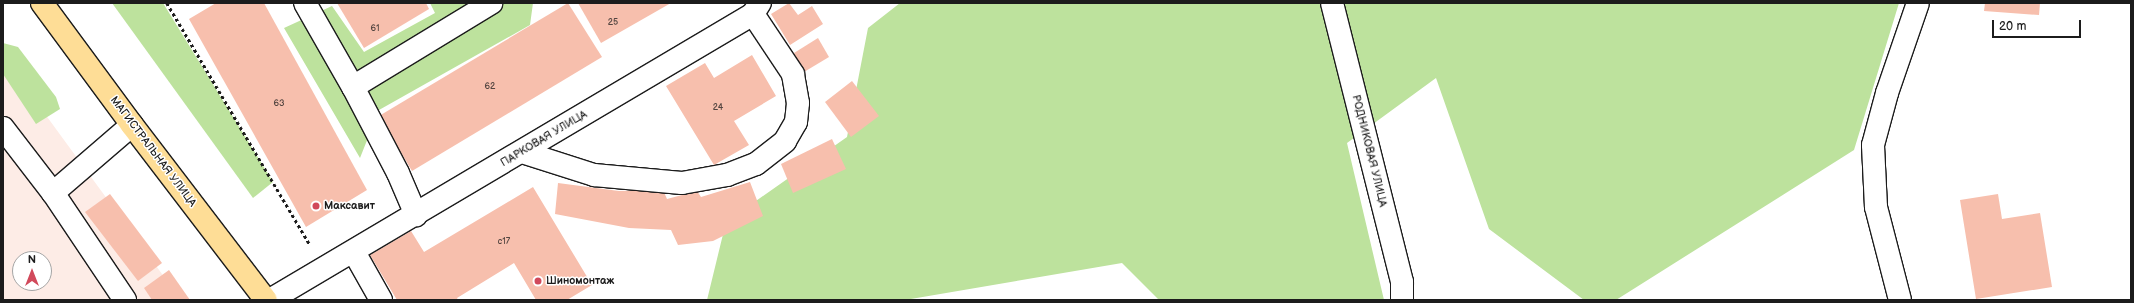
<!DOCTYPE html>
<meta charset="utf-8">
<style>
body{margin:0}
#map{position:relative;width:2134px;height:303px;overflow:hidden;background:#fff;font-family:"Balsamiq Sans",sans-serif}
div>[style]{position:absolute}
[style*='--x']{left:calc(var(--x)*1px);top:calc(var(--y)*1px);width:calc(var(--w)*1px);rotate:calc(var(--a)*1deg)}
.built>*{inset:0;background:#fdece6}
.green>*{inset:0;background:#bde29d}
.building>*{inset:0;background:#f7bfad}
.path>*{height:2.5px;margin-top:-1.25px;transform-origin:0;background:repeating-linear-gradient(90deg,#1c1c1c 0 3px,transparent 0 6px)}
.roads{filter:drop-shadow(1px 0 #1c1c1c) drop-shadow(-1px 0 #1c1c1c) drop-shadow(0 1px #1c1c1c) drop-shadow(0 -1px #1c1c1c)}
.minor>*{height:22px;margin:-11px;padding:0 11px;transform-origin:11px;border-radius:11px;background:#fff}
.major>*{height:22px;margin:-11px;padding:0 11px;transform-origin:11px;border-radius:11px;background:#fedd96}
.dots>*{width:11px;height:11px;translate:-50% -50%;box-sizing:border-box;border:2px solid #fff;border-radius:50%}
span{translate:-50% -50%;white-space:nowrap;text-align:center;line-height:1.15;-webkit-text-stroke:3px #fff;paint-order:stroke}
.number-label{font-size:9px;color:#534540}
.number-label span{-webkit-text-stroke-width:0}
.street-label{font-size:11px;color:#1c1c1c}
.poi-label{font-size:11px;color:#1c1c1c;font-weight:700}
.left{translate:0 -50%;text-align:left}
.frame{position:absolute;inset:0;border:4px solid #1c1c1c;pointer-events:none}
.north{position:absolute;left:12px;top:251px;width:40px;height:40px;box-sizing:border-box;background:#fff;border:1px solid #a4a4a4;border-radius:50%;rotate:0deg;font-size:11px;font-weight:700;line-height:16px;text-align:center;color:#1c1c1c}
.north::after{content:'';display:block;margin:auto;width:14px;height:18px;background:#d1495b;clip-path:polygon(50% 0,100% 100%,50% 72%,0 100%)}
.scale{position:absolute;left:1992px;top:20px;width:89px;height:18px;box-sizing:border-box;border:2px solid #1c1c1c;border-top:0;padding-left:5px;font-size:12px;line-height:14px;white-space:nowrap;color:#1c1c1c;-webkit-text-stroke:3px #fff;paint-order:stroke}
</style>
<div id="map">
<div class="built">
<div style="clip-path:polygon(evenodd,3px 58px,7px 62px,181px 300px,3px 300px,3px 58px,20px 259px,44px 259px,44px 283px,20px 283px,20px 259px)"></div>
</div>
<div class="green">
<div style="clip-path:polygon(112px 3px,163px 3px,273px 182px,253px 198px)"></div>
<div style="clip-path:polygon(430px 3px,533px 3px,530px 25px,379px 110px,360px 158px,284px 28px,332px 6px,364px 52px,435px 13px)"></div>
<div style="clip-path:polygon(900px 3px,1899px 3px,1854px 150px,1616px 300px,1584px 300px,1489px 229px,1436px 78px,1347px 143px,1384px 300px,1159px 300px,1122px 263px,905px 300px,707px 300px,726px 222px,847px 137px,868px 28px)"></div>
<div style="clip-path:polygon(3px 43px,18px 47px,56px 97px,60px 109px,36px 124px,3px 74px)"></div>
</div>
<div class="building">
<div style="clip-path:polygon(216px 3px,264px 3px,367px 190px,306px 227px,189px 19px)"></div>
<div style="clip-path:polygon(337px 3px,426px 3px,429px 9px,364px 48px)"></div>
<div style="clip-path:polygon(568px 3px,602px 57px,412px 171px,379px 116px)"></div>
<div style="clip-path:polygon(578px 3px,671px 3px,601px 43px)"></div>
<div style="clip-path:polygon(789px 3px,798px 15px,812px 6px,823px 24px,790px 45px,771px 14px)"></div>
<div style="clip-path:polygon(1985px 3px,2040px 3px,2039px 15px,1984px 11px)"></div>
<div style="clip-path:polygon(818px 38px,829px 57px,804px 72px,794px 53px)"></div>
<div style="clip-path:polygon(752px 55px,776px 96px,734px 121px,749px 145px,714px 165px,666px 86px,705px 63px,714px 78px)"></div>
<div style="clip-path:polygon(852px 81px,879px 116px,851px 137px,825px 102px)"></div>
<div style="clip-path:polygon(832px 139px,846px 169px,793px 193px,781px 164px)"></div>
<div style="clip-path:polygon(750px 182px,763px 216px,713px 241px,678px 245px,671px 230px,629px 228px,555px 214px,558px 183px,619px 191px,663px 190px,667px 199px,697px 191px,701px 197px)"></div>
<div style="clip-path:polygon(533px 187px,592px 285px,567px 300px,536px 300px,514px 263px,457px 298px,458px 300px,397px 300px,370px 255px,411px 231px,424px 252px)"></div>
<div style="clip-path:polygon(110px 194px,162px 263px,138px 281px,85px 212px)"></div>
<div style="clip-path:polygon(1998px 194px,2002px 219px,2040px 213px,2052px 287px,1976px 299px,1960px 200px)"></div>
<div style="clip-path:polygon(169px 270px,190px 300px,152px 300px,144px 288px)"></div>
</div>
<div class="path">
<div style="--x:167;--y:3;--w:281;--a:59.4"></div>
</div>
<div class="roads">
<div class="minor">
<div style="--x:305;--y:3;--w:97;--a:60.3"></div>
<div style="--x:353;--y:87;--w:97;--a:62.4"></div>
<div style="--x:398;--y:173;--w:46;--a:66.8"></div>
<div style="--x:1332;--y:3;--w:288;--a:75.9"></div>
<div style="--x:1402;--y:282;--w:18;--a:90"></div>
<div style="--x:353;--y:87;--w:162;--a:-31.3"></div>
<div style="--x:3;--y:128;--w:82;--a:52.4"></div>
<div style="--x:522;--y:152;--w:76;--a:17.7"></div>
<div style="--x:594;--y:175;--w:88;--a:5.2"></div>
<div style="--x:682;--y:183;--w:46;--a:-10.1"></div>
<div style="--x:727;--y:175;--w:31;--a:-21"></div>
<div style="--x:756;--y:164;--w:37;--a:-38"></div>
<div style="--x:785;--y:141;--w:22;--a:-60"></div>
<div style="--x:796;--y:122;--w:19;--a:-84"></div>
<div style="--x:798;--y:103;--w:29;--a:-100"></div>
<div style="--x:793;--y:74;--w:72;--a:-123.7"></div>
<div style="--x:354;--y:252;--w:55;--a:60.6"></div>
<div style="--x:125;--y:300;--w:129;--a:-123.9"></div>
<div style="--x:53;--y:193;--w:104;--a:-40.7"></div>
<div style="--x:270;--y:300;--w:561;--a:-30.63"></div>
<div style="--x:753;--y:14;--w:13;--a:-58"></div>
<div style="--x:1900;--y:300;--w:96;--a:-104.5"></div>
<div style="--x:1876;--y:207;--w:62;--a:-92.8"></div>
<div style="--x:1873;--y:145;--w:54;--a:-74.9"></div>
<div style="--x:1887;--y:93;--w:95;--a:-71"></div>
</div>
<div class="major">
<div style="--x:42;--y:3;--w:152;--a:53.6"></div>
<div style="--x:132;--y:125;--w:220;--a:52.6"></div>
</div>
</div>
<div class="dots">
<div style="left:316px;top:206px;background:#d1495b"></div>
<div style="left:538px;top:281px;background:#d1495b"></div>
</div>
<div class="number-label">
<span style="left:613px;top:23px">25</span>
<span style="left:375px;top:29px">61</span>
<span style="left:490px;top:87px">62</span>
<span style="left:279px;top:104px">63</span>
<span style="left:718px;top:108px">24</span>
<span style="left:504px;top:242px">с17</span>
</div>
<div class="street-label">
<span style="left:544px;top:139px;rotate:-31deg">ПАРКОВАЯ УЛИЦА</span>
<span style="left:1369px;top:151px;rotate:76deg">РОДНИКОВАЯ УЛИЦА</span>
<span style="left:153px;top:152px;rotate:53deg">МАГИСТРАЛЬНАЯ УЛИЦА</span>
</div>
<div class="poi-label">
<span class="left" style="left:324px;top:206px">Максавит</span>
<span class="left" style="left:546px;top:281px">Шиномонтаж</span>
</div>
<div class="frame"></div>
<div class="north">N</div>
<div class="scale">20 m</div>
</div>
